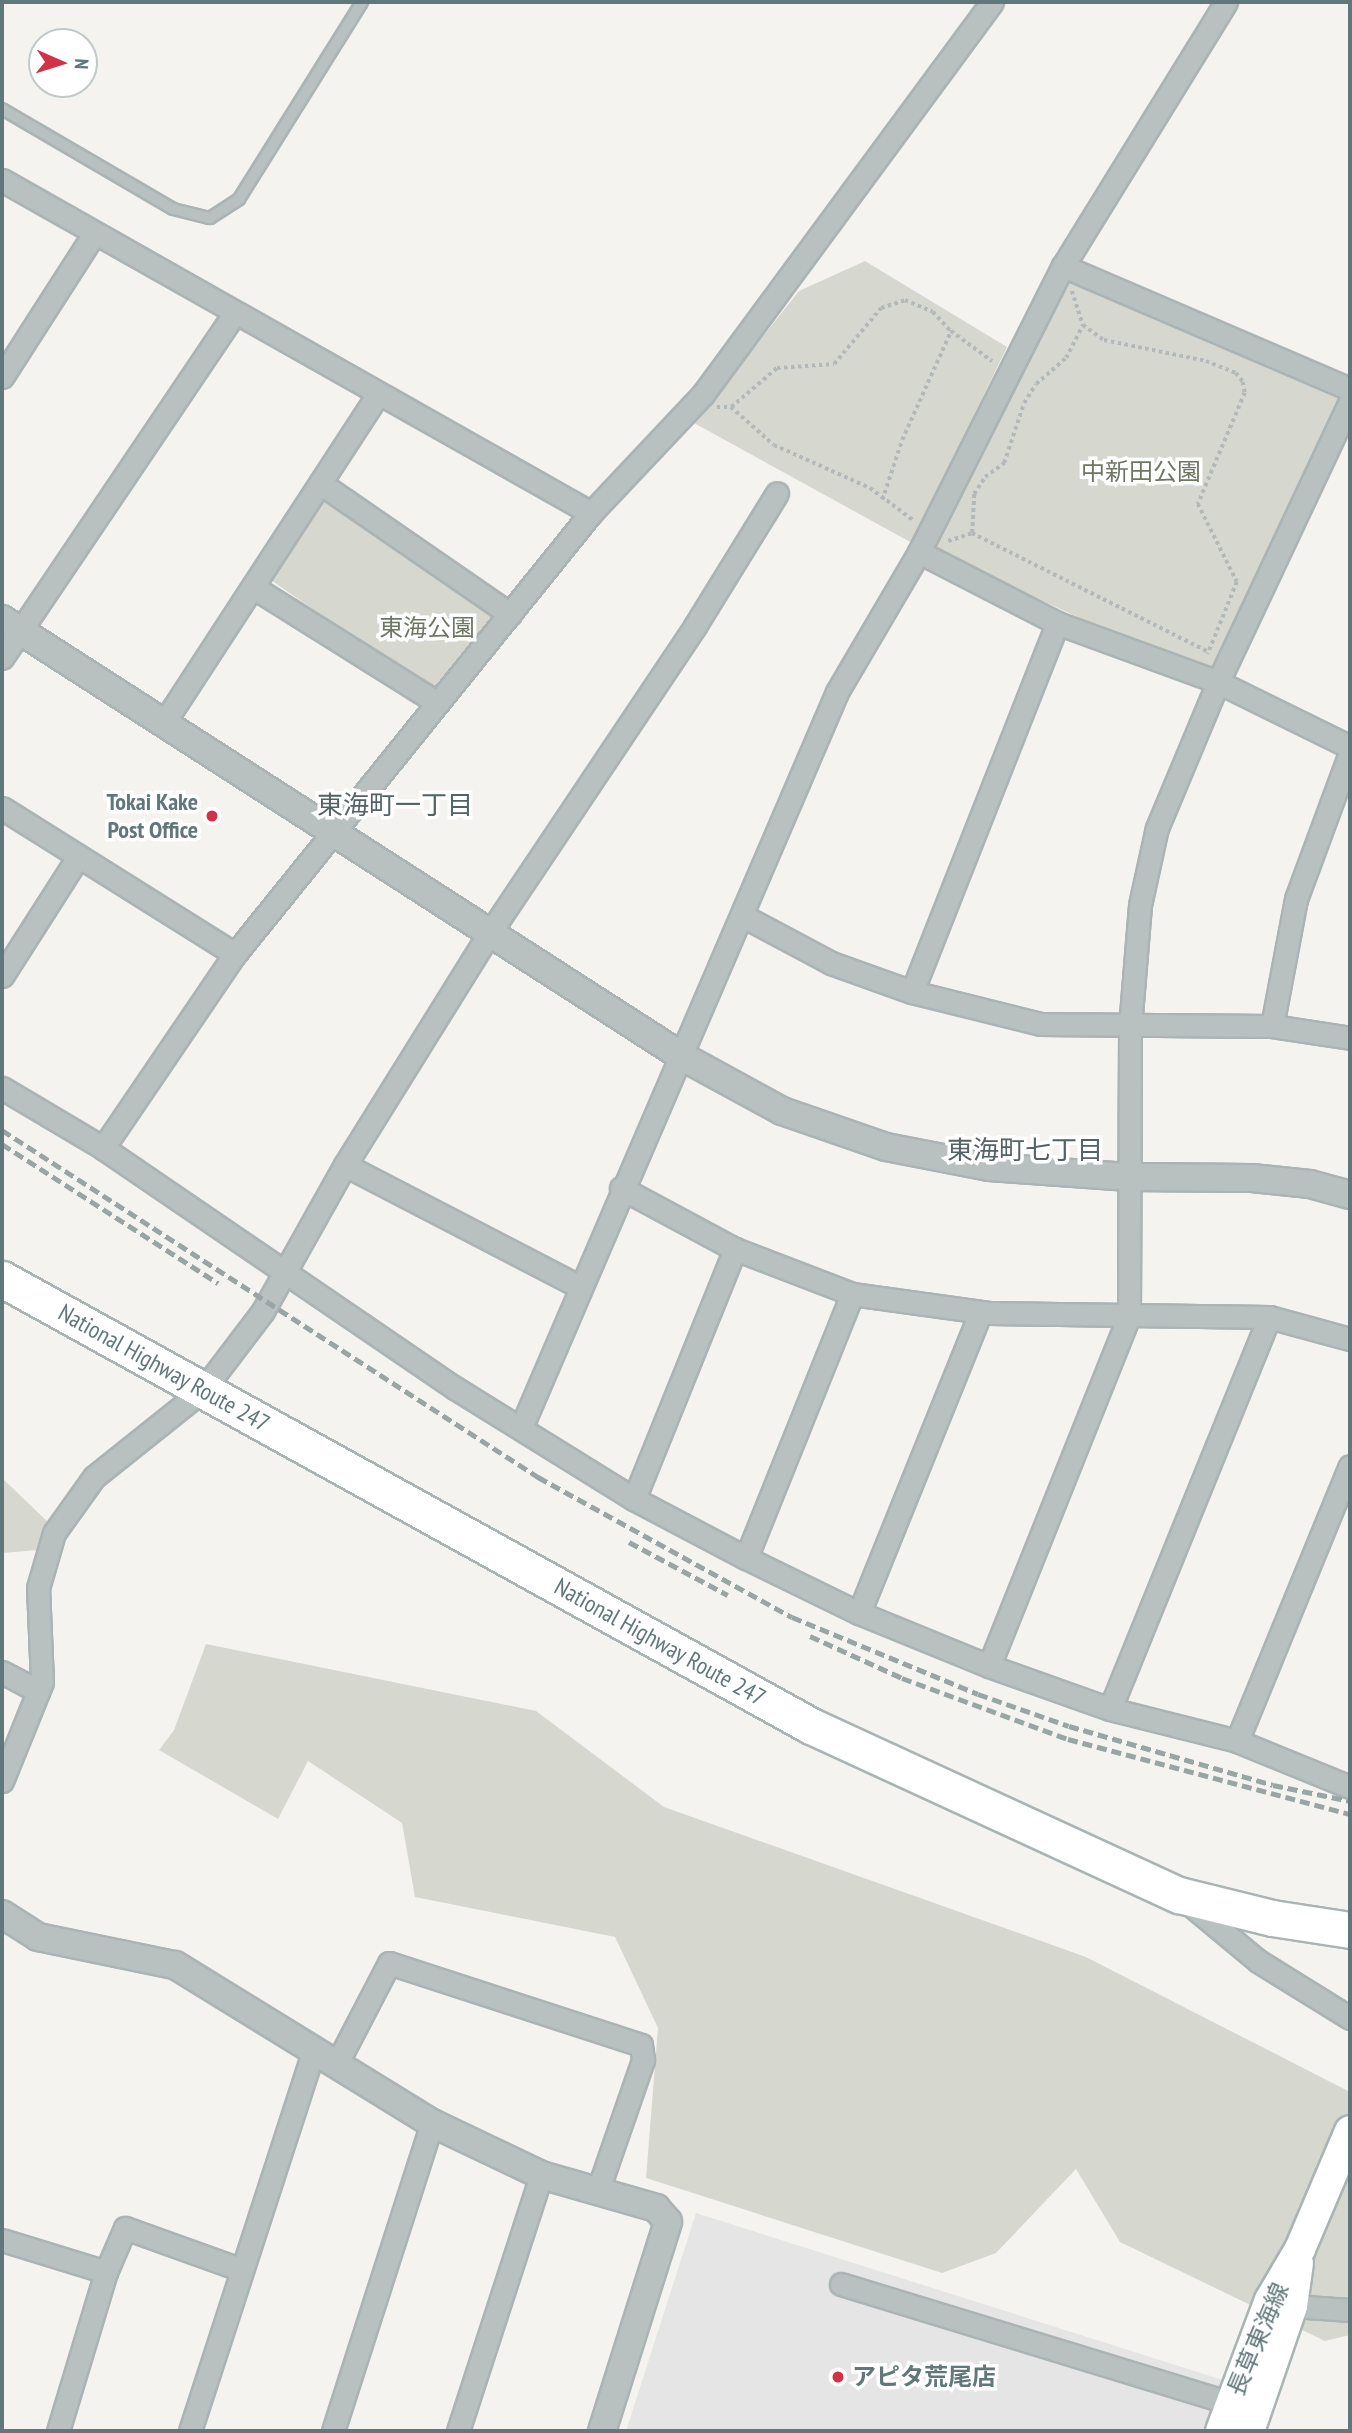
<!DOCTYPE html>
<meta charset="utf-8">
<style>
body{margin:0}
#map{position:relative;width:1352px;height:2433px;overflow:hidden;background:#f4f3f0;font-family:"PT Sans Narrow","Noto Sans JP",sans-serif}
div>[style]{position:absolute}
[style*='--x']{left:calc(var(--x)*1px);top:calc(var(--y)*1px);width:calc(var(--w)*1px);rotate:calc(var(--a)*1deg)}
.built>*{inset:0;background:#e4e5e4}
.green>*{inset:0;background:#d6d8d0}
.path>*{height:3.5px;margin-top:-1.75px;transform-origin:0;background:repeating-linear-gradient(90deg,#b3b8b9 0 3.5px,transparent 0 7px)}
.roads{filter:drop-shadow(2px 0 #abb4b5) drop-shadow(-2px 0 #abb4b5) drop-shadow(0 2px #abb4b5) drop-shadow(0 -2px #abb4b5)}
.service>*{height:10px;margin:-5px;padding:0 5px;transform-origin:5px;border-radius:5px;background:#b8c0c0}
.minor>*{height:21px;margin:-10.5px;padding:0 10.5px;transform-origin:10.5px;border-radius:10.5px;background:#b8c0c0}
.tertiary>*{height:26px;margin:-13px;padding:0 13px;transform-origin:13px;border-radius:13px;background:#b8c0c0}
.secondary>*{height:30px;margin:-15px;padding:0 15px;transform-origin:15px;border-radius:15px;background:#fff}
.trunk>*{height:35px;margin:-17.5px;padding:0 17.5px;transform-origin:17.5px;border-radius:17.5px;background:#fff}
.rail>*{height:5px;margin-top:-2.5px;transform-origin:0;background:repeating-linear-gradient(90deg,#99a4a5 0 10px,transparent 0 15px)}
.dots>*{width:19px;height:19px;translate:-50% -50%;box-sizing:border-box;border:4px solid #fff;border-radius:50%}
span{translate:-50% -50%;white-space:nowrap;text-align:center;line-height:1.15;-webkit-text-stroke:7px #fff;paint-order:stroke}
.park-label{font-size:24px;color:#6e7764}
.poi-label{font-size:24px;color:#61787a;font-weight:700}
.right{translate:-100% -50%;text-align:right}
.left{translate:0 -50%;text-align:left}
.street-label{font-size:24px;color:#61787a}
.neighbourhood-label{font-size:26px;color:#536365}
.frame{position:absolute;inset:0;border:4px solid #61787a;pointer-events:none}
.north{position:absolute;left:28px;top:28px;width:70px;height:70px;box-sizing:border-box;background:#fff;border:2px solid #c0c9ca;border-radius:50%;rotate:93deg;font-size:19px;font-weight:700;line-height:28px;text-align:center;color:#61787a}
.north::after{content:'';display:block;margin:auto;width:24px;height:32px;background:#d33147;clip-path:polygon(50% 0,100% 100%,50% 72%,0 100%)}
</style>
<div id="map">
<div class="built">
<div style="clip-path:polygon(696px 2213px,1226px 2381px,1208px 2431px,626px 2431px)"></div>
</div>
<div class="green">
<div style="clip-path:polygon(865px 261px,1007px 347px,912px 543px,694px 423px,799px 291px)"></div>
<div style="clip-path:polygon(1063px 266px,1350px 389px,1218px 682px,935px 551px,932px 542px)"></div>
<div style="clip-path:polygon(323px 497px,496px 616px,442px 699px,268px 578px)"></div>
<div style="clip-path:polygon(2px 1478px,49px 1523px,38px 1550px,2px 1553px)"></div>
<div style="clip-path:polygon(206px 1644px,536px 1711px,664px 1807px,1086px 1957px,1350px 2092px,1350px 2335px,1325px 2341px,1120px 2242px,1076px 2169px,996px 2253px,942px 2273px,646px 2178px,658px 2028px,615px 1937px,415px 1897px,402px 1823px,308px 1761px,278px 1819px,159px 1750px,174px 1730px)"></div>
</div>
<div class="path">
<div style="--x:1072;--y:291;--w:36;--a:72"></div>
<div style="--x:1083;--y:325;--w:26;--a:36"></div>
<div style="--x:1104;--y:340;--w:104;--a:11.6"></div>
<div style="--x:1206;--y:361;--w:32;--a:22"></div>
<div style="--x:1236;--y:373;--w:11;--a:52"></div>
<div style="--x:1243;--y:382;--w:11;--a:80"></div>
<div style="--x:1245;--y:393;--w:121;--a:112.9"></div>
<div style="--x:1198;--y:504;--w:87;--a:63.4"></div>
<div style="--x:1237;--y:582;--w:78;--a:111.9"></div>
<div style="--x:717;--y:407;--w:14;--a:0"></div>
<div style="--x:731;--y:407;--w:57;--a:41.5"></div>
<div style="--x:774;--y:445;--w:105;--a:24.1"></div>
<div style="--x:870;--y:488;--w:54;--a:36.7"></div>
<div style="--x:731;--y:407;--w:60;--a:-40.3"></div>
<div style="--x:777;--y:368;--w:57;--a:-4"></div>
<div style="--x:834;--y:364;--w:73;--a:-50"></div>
<div style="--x:881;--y:308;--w:25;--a:-18"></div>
<div style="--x:905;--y:300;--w:30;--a:23"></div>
<div style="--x:933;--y:312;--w:26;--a:47"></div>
<div style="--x:951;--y:331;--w:51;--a:36.2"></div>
<div style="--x:882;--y:500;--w:63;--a:-71.6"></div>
<div style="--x:902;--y:440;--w:120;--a:-65.8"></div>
<div style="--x:972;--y:533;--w:39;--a:-87"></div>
<div style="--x:974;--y:494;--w:20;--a:-57"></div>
<div style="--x:985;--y:477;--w:24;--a:-36"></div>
<div style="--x:1004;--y:463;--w:63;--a:-71.6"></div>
<div style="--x:1024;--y:403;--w:22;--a:-58"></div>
<div style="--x:1036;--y:384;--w:40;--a:-41"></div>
<div style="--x:1066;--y:358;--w:37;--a:-63"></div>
<div style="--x:948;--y:541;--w:25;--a:-18"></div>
<div style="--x:972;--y:533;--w:263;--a:26.7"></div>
</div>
<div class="roads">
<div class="service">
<div style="--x:2;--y:109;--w:198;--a:30.3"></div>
<div style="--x:173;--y:209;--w:38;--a:14"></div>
<div style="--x:210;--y:218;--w:35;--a:-33"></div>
<div style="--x:239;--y:199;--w:232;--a:-58"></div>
</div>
<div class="minor">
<div style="--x:2;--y:180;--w:677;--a:29.48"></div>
<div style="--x:1063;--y:266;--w:312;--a:23.2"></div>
<div style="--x:2;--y:377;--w:169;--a:-57.3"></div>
<div style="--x:320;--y:483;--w:231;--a:34.6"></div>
<div style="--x:919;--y:552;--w:155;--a:27.2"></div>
<div style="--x:253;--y:587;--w:218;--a:32.1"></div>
<div style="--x:2;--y:658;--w:415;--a:-56"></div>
<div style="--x:163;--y:724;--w:394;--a:-56.9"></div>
<div style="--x:2;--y:808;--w:275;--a:32.1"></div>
<div style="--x:743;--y:916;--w:100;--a:28.1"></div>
<div style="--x:831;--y:963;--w:86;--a:19.7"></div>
<div style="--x:912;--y:992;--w:132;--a:14"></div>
<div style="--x:1040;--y:1024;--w:232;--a:0.5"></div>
<div style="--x:1272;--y:1026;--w:79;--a:8.7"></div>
<div style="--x:2;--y:976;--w:141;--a:-57.4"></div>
<div style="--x:912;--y:992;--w:396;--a:-68.5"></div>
<div style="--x:1057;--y:623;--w:171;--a:20.1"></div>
<div style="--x:1218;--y:682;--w:147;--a:26.2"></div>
<div style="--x:1272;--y:1026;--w:129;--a:-79.3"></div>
<div style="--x:1296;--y:899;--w:156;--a:-69.7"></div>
<div style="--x:2;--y:1088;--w:117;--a:30.7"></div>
<div style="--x:103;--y:1148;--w:426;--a:34.3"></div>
<div style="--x:455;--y:1388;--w:211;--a:31.8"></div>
<div style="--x:634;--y:1499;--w:127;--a:27.8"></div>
<div style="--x:746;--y:1558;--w:126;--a:26"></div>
<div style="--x:859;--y:1613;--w:140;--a:22.2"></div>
<div style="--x:989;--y:1666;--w:128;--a:19.6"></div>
<div style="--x:1110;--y:1709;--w:131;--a:14.1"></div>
<div style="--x:1237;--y:1741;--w:122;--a:22.2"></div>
<div style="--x:103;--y:1148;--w:235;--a:-55.8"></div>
<div style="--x:235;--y:954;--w:567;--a:-51.09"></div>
<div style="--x:591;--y:513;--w:163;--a:-46.7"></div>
<div style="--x:703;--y:394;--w:487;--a:-53.6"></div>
<div style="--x:345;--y:1165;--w:265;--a:27.4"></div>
<div style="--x:621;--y:1188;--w:129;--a:28.2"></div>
<div style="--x:735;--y:1249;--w:125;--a:21"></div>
<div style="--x:852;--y:1294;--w:138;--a:7.9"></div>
<div style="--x:989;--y:1313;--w:280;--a:0.8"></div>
<div style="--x:1269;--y:1317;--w:84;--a:15.2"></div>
<div style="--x:521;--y:1428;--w:801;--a:-66.76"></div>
<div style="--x:837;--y:692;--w:162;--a:-59.6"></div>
<div style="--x:919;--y:552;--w:320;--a:-63.3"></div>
<div style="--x:1063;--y:266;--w:310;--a:-58.3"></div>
<div style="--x:634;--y:1499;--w:270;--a:-68"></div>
<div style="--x:746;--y:1558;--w:284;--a:-68.1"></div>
<div style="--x:859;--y:1613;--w:323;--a:-68"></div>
<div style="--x:989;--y:1666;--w:377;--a:-68.2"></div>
<div style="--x:1129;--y:1316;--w:289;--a:-89.8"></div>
<div style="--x:1130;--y:1027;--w:122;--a:-85.3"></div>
<div style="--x:1140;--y:905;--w:79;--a:-77.6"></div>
<div style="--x:1157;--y:828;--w:158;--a:-67.3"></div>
<div style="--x:1218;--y:682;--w:310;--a:-64.8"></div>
<div style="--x:2;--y:1672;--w:41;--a:27.8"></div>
<div style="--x:1110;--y:1709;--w:423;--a:-67.9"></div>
<div style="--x:1237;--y:1741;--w:297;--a:-67.7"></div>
<div style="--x:2;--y:1781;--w:107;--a:-68"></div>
<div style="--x:42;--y:1682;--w:94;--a:-92.4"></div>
<div style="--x:38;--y:1588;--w:57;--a:-73.8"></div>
<div style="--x:54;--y:1533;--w:69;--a:-54.5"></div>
<div style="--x:94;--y:1477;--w:139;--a:-38.6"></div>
<div style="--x:203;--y:1390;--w:99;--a:-52.8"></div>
<div style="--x:263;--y:1311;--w:167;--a:-60.7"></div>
<div style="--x:345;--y:1165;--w:272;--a:-58.1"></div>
<div style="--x:489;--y:934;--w:371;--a:-56.2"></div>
<div style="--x:695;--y:626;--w:156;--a:-58.3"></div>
<div style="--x:1187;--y:1902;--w:92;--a:39.7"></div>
<div style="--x:1258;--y:1961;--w:108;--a:31.8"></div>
<div style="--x:336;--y:2065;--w:115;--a:-62.5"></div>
<div style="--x:389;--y:1963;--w:265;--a:18"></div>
<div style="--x:641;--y:2045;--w:15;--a:82"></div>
<div style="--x:643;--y:2060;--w:138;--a:109.1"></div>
<div style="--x:2;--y:2240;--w:109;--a:17.1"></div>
<div style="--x:841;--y:2284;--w:408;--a:17"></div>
<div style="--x:1292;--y:2306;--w:58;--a:3.9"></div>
<div style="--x:58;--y:2431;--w:166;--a:-73.2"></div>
<div style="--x:106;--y:2272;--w:48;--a:-66.6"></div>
<div style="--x:125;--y:2228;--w:124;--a:19.7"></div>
<div style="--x:190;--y:2431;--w:398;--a:-72"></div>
<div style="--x:333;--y:2431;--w:324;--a:-72.2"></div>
<div style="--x:458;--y:2431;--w:269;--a:-72"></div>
</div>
<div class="tertiary">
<div style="--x:2;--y:619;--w:810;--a:32.75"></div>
<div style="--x:683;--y:1057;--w:113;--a:28.6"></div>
<div style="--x:782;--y:1111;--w:110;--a:19.1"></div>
<div style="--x:886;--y:1147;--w:105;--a:11"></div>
<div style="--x:989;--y:1167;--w:140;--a:4.1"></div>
<div style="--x:1129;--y:1177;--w:123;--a:0.5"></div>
<div style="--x:1252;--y:1178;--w:58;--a:5.9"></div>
<div style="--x:1310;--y:1184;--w:41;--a:15.4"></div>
<div style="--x:2;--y:1914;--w:43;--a:32.6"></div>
<div style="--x:38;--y:1937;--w:140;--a:11.6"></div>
<div style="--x:175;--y:1965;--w:302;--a:31.6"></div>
<div style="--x:432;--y:2123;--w:121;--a:25.5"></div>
<div style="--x:541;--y:2175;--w:120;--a:16"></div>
<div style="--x:656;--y:2208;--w:18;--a:49"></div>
<div style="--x:668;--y:2222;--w:219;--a:107.5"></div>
</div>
<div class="secondary">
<div style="--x:1221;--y:2431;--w:140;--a:-69.5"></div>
<div style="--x:1270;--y:2300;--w:59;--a:-59.5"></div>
<div style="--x:1300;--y:2249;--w:128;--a:-67"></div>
<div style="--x:1249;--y:2431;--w:132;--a:-71"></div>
<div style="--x:1292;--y:2306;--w:43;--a:-82.1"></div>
</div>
<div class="trunk">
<div style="--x:2;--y:1279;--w:924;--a:28.92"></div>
<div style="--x:811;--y:1726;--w:405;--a:24.7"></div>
<div style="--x:1179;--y:1895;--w:96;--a:13.9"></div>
<div style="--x:1272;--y:1918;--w:79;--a:8.7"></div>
</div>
</div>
<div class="rail">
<div style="--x:2;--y:1130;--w:639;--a:32.92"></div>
<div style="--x:538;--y:1477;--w:290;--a:28.9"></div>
<div style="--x:792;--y:1617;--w:201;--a:22.5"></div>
<div style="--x:978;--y:1694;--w:96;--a:19.4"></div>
<div style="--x:1069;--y:1726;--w:212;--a:16.1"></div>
<div style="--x:1273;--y:1785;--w:79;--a:11.7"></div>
<div style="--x:2;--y:1144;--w:257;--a:32.8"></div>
<div style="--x:629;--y:1542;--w:112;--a:28.2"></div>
<div style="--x:810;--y:1636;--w:101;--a:24.5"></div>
<div style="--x:902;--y:1678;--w:177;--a:20.2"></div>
<div style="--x:1068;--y:1739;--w:292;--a:14.9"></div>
</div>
<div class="dots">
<div style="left:212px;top:816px;background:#d33147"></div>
<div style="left:838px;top:2377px;background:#d33147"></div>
</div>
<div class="park-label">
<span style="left:1141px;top:472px">中新田公園</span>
<span style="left:427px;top:628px">東海公園</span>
</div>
<div class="poi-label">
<span class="right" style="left:198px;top:816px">Tokai Kake<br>Post Office</span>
<span class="left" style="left:852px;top:2377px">アピタ荒尾店</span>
</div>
<div class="street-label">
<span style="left:164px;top:1368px;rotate:29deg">National Highway Route 247</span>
<span style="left:660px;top:1642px;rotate:29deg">National Highway Route 247</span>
<span style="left:1258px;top:2339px;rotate:-67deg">長草東海線</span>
</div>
<div class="neighbourhood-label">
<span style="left:395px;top:805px">東海町一丁目</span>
<span style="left:1025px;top:1150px">東海町七丁目</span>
</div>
<div class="frame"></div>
<div class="north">N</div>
</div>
